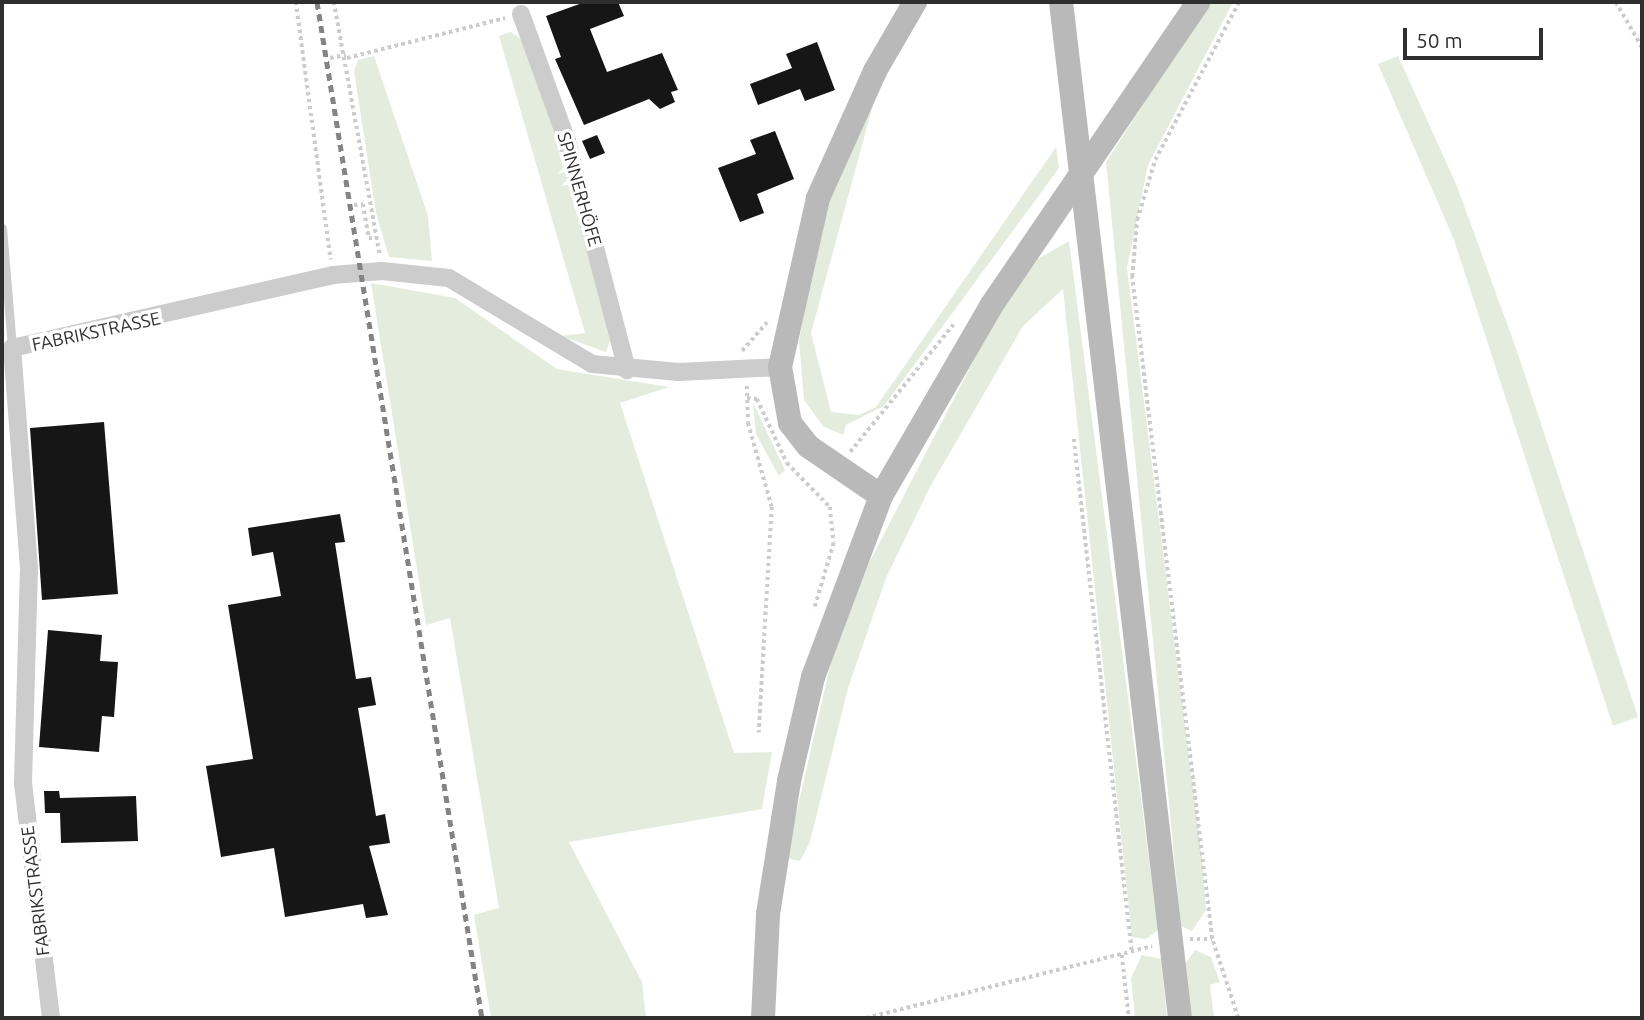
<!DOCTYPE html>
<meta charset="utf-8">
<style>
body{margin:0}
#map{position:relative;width:1644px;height:1020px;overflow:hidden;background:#fff;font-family:Ubuntu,sans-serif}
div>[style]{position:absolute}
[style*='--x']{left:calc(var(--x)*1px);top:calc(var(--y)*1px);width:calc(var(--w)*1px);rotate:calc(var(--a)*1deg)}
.green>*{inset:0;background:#e4eddd}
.building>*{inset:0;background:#161616}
.path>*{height:3.5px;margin-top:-1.75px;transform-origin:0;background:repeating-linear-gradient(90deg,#ccc 0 3.5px,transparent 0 7px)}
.lane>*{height:9px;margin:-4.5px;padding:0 4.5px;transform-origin:4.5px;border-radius:4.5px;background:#ccc}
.street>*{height:18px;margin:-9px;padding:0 9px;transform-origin:9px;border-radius:9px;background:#ccc}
.secondary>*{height:24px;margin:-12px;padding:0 12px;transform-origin:12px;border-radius:12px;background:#b9b9b9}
.rail>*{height:5px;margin-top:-2.5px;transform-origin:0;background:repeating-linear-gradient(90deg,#848484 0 7px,transparent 0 12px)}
span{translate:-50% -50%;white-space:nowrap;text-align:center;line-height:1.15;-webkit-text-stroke:7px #fff;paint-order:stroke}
.street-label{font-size:18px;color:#2f2f2f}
.frame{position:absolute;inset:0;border:4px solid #2f2f2f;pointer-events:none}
.scale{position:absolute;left:1403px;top:28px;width:140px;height:32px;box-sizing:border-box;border:4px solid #2f2f2f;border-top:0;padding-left:9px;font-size:21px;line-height:24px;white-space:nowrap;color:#2f2f2f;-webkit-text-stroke:5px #fff;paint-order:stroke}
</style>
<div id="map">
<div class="green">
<div style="clip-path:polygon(1209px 2px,1233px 2px,1148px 165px,1127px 268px,1202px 859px,1206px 910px,1192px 931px,1181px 926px,1106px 162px)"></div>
<div style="clip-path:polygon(511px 32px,532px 47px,604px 292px,611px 337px,606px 352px,561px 336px,585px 333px,499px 36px)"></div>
<div style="clip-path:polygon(374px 56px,428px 216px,432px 261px,389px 257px,376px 213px,354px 71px,358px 60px)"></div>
<div style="clip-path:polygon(1398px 56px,1457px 186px,1518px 354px,1638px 717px,1613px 726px,1454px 240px,1378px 64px)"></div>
<div style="clip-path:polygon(877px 90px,811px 333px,831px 412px,859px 415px,876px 407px,1056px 147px,1059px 168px,884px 406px,846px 425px,843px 435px,823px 426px,804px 400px,799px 341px,821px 221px)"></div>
<div style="clip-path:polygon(1069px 241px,1158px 930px,1146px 939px,1132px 937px,1063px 289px,1023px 326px,930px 487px,886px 578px,848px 688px,810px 842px,800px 861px,786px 858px,831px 662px,869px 563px,993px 323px,1038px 259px)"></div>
<div style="clip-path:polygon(371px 283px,455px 298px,557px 369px,669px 387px,620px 403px,734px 753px,772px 752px,762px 809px,569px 842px,642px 982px,646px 1018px,491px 1018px,474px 915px,499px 908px,450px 618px,426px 625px)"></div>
<div style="clip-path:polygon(753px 403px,785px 470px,779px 476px,756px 434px)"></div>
<div style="clip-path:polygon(1195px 950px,1211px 957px,1220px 982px,1210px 985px,1214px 1018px,1191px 1018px,1185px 964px)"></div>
<div style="clip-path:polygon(1142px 955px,1161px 959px,1167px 1018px,1135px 1018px,1131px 978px)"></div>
</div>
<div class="building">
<div style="clip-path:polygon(585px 2px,618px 2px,624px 16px,590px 29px,607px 72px,662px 53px,678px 90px,671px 92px,675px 102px,660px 109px,649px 99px,584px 125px,555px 59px,561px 57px,546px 16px)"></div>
<div style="clip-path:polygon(817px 42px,835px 90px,805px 101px,800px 89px,758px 105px,750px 84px,792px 68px,786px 54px)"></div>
<div style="clip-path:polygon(775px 131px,794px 179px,757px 194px,764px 213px,740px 222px,718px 168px,756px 154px,750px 140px)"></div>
<div style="clip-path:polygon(597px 135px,605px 153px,590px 159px,582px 141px)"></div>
<div style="clip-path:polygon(104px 422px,118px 594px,42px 600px,30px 428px)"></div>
<div style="clip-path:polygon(340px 514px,345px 542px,335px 543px,356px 679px,371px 677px,376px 705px,358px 708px,376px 816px,385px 814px,390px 843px,369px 846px,388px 915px,366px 918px,363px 904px,285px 917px,274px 848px,221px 857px,206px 766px,253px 759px,228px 605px,281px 596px,273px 552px,252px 556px,248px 528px)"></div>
<div style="clip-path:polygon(48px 630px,102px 635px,100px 661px,118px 662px,114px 717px,102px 716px,99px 752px,39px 747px)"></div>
<div style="clip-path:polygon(44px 791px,59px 791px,60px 798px,136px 796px,138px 841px,61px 843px,60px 813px,45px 813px)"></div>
</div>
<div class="path">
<div style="--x:296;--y:2;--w:260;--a:82.3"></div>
<div style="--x:334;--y:2;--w:256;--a:79.7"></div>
<div style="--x:1616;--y:2;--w:52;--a:60"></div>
<div style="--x:330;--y:58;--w:16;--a:-11"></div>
<div style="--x:347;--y:58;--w:163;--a:-14.2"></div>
<div style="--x:354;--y:205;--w:9;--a:-6"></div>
<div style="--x:363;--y:204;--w:35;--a:80"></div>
<div style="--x:369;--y:238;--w:9;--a:0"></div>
<div style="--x:742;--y:351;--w:38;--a:-49"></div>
<div style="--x:747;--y:386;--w:37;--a:88"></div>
<div style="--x:748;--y:423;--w:87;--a:74.1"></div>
<div style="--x:772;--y:507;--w:226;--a:93.3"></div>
<div style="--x:747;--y:398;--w:10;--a:6"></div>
<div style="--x:757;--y:399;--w:71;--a:64.9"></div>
<div style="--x:787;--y:463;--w:62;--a:45.7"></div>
<div style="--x:830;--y:507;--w:36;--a:84"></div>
<div style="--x:834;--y:543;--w:70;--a:106.6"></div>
<div style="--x:1074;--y:439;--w:516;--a:83.55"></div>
<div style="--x:850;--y:452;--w:164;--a:-51"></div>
<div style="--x:1190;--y:939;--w:22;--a:0"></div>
<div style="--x:1122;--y:955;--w:63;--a:83.7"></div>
<div style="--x:866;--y:1018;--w:295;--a:-14.1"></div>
<div style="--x:1238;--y:1018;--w:83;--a:-108.2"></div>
<div style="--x:1212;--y:939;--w:667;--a:-96.89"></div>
<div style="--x:1132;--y:277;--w:57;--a:-85"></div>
<div style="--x:1137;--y:220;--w:63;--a:-73.3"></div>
<div style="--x:1155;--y:160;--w:179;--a:-62"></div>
</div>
<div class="lane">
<div style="--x:2;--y:228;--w:120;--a:85.2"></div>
</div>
<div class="street">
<div style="--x:521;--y:14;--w:135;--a:70.1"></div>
<div style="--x:567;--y:141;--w:237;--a:75.3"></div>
<div style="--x:51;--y:1018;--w:237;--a:-96.8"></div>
<div style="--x:23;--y:783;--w:215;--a:-88.4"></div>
<div style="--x:29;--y:568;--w:221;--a:-94.4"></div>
<div style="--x:12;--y:348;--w:329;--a:-12.8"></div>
<div style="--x:333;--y:275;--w:49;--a:-4.7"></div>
<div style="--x:382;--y:271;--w:67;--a:6"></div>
<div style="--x:449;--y:278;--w:167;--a:31"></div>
<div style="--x:592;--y:364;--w:87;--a:5.3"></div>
<div style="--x:679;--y:372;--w:101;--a:-2.8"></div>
</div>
<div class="secondary">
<div style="--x:1061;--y:2;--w:1023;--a:83.32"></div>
<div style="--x:881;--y:496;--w:88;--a:-145.6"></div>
<div style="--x:808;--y:446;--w:29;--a:-128"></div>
<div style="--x:790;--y:423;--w:57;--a:-100.1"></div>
<div style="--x:780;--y:367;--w:173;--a:-77.3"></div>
<div style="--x:818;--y:198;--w:139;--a:-65.8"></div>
<div style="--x:875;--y:71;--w:80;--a:-59.9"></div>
<div style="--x:763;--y:1018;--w:104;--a:-87.2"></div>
<div style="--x:768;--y:914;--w:135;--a:-81"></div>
<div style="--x:789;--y:781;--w:107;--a:-77"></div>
<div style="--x:813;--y:677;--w:193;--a:-69.4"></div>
<div style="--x:881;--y:496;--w:220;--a:-59.9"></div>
<div style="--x:991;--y:306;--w:368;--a:-55.7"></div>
</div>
<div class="rail">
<div style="--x:317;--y:2;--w:1029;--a:80.78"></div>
</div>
<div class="street-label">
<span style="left:580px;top:189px;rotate:74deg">SPINNERHÖFE</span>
<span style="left:96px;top:331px;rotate:-12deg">FABRIKSTRASSE</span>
<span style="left:35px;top:891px;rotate:-97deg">FABRIKSTRASSE</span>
</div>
<div class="frame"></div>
<div class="scale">50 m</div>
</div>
